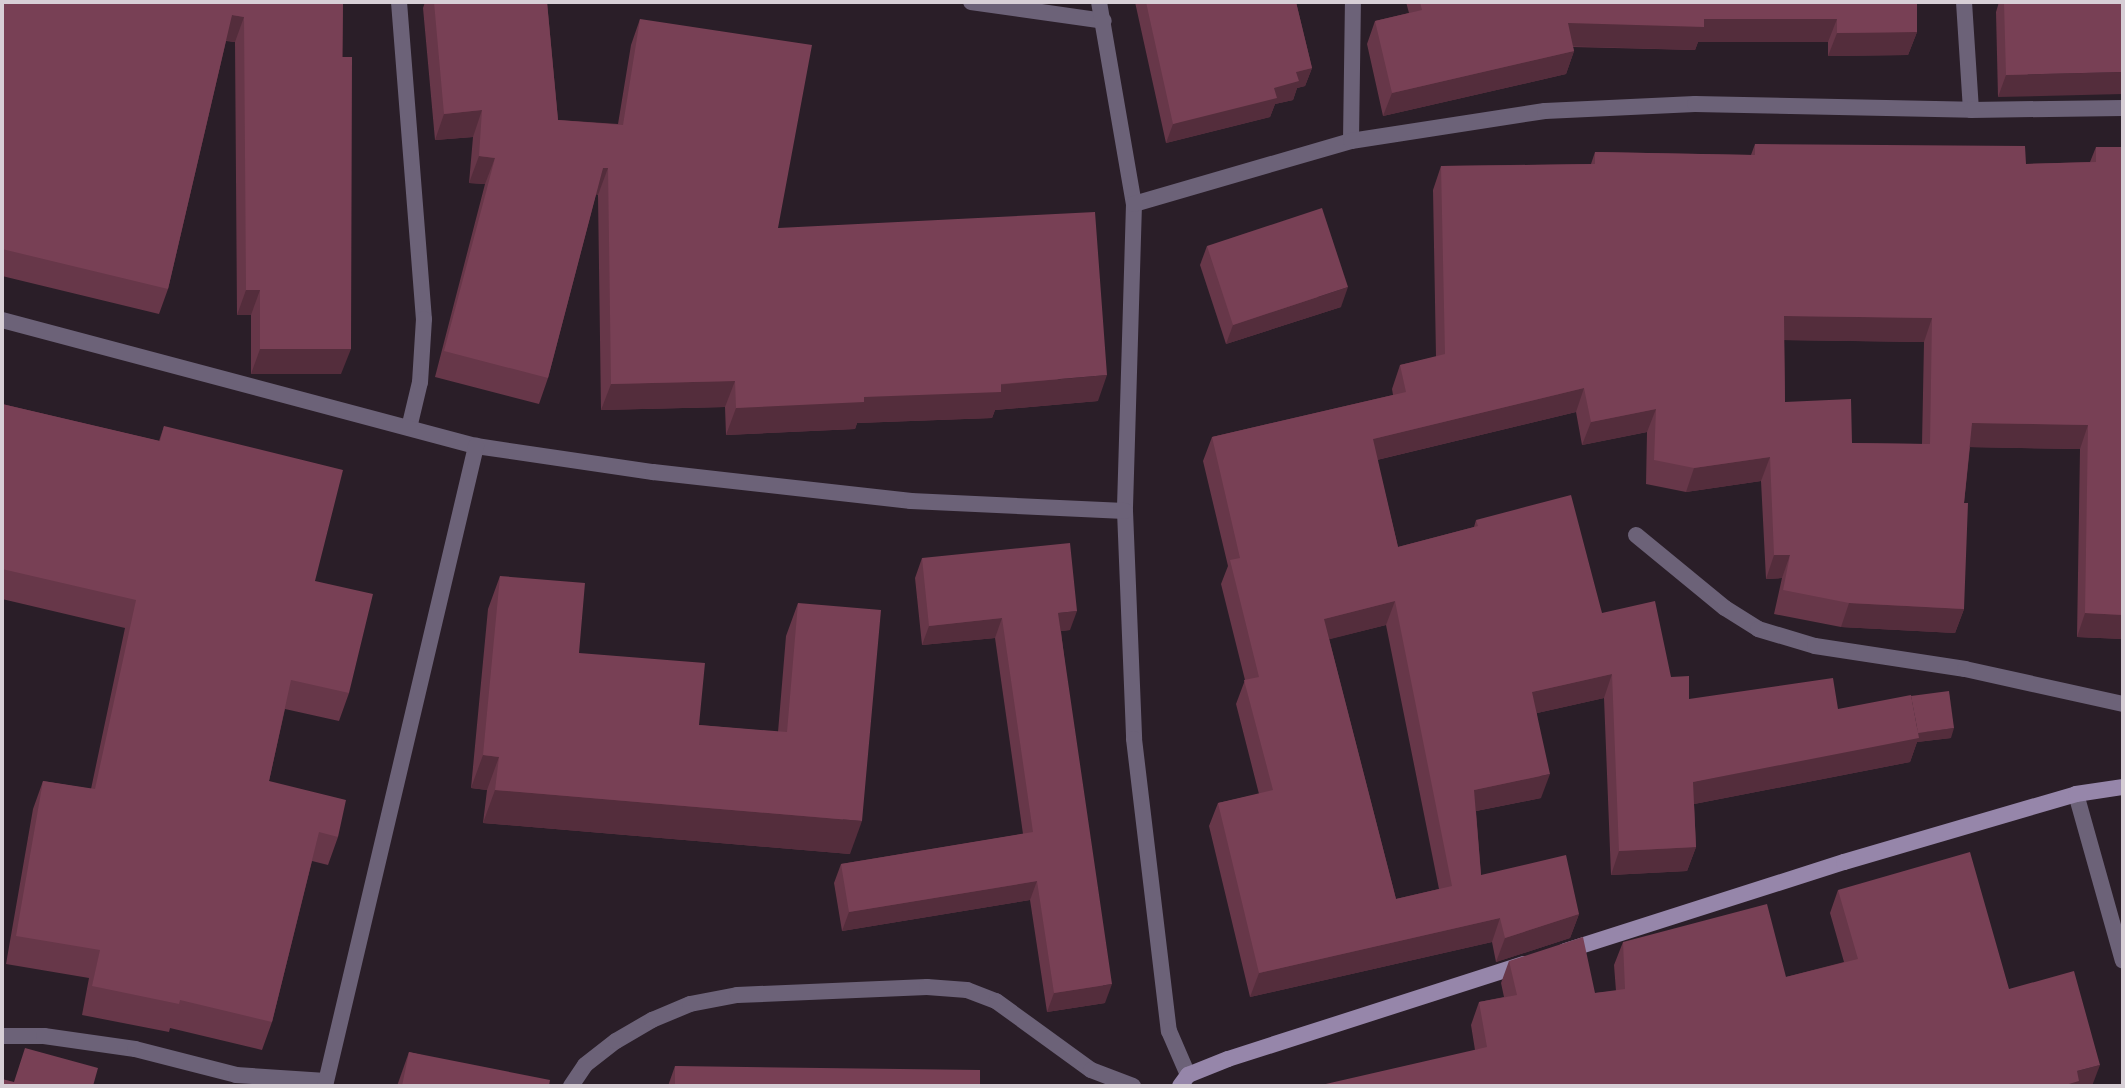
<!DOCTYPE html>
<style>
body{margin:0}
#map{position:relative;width:2125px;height:1088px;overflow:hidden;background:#2a1e28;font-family:"Space Grotesk",sans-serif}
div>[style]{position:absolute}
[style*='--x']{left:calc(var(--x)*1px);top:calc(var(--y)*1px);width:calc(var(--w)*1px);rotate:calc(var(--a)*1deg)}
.lane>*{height:16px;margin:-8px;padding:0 8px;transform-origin:8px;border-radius:8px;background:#6c6278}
.street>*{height:16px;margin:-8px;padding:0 8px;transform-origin:8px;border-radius:8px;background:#6c6278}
.secondary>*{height:16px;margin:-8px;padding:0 8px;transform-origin:8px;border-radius:8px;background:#9686aa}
.wall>*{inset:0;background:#673749}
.shaded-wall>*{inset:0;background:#542d3c}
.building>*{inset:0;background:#784055}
span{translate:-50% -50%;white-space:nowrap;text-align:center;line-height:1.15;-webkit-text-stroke:6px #0f0a0e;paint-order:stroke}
.frame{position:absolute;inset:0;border:4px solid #d7cfd6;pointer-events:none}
</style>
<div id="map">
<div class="lane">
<div style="--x:571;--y:1086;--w:25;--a:-56"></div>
<div style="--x:585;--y:1065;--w:39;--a:-38"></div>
<div style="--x:616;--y:1041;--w:42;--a:-30.3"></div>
<div style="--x:652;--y:1020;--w:41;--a:-22.8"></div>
<div style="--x:690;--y:1004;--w:48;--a:-10.8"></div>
<div style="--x:737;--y:995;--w:190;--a:-2.4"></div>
<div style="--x:927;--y:987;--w:40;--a:4.3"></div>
<div style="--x:967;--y:990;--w:31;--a:21"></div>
<div style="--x:996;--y:1001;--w:117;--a:36"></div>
<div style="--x:1091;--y:1070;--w:45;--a:20.9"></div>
</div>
<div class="street">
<div style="--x:399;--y:2;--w:318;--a:85.5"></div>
<div style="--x:424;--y:319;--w:63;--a:93.6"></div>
<div style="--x:420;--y:382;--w:47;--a:103.4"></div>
<div style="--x:971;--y:2;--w:134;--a:8.1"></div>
<div style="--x:1099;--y:2;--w:205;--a:80.2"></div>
<div style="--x:1134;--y:204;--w:307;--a:91.7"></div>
<div style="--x:1125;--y:511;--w:228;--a:87.7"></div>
<div style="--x:1134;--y:739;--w:294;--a:83.2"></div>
<div style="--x:1169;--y:1031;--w:48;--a:66.6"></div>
<div style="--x:1964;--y:2;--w:108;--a:86.3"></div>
<div style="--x:1351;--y:141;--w:139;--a:-89.2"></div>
<div style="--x:1134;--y:204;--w:226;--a:-16.2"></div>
<div style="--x:1351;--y:141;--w:196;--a:-8.8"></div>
<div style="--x:1545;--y:111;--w:150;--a:-2.7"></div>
<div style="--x:1695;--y:104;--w:276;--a:1.2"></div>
<div style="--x:1971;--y:110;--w:152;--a:-0.8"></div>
<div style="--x:2;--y:320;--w:490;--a:14.9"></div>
<div style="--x:476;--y:446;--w:179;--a:8.4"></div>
<div style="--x:653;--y:472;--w:260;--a:6.4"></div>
<div style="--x:911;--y:501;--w:214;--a:2.7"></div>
<div style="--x:1636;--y:535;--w:115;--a:39.4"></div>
<div style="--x:1725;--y:608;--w:39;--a:32"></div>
<div style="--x:1758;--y:629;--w:59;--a:16.6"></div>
<div style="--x:1815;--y:646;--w:152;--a:8.7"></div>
<div style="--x:1965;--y:669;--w:162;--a:12.5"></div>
<div style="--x:2076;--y:794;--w:173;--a:74.3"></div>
<div style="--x:2;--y:1036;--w:42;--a:0"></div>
<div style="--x:44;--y:1036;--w:92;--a:8.1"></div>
<div style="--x:135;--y:1049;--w:104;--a:14.4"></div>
<div style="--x:236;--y:1075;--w:90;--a:3.8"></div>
<div style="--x:325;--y:1086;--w:658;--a:-76.72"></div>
</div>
<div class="secondary">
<div style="--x:1565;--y:951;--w:293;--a:-17.7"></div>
<div style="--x:1844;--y:862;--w:242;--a:-16.3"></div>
<div style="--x:2076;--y:794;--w:48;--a:-8.5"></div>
<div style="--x:1180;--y:1086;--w:14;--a:-54"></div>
<div style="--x:1188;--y:1075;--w:43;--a:-21.8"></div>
<div style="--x:1228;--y:1059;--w:311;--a:-17.8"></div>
</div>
<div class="wall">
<div style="clip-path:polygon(2px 2px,343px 2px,341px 374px,251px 374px,251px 315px,237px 315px,235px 42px,226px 41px,168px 289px,159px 314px,2px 276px)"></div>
<div style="clip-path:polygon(425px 2px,547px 2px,558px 120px,618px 124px,631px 45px,640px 19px,778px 228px,1098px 401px,995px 410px,992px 418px,857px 423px,855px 429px,726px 435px,725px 407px,601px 410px,598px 195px,596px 194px,548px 378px,539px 404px,435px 377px,485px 184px,469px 183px,473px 137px,435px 140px,423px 8px)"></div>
<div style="clip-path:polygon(1135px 2px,1296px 2px,1312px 68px,1305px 86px,1297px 88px,1293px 100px,1275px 104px,1270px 117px,1166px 143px)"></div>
<div style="clip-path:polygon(1406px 2px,1917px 2px,1917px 32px,1908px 55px,1828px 56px,1828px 42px,1698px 42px,1695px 50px,1573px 47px,1574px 51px,1566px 74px,1383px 116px,1367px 44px,1375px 21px,1409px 13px)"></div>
<div style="clip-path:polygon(1999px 2px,2123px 2px,1998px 97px,1996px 12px)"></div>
<div style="clip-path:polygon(evenodd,1755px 144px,2026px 164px,2090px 162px,2096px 147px,2123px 639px,2077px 637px,2080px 449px,1970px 447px,1964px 503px,1964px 609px,1955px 633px,1841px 627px,1774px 614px,1782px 578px,1766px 579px,1761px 481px,1686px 492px,1646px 484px,1647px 432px,1582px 445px,1576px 412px,1377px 460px,1398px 547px,1474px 527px,1476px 520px,1602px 613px,1671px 677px,1689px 699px,1838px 709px,1951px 738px,1917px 742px,1910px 762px,1694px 804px,1696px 847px,1687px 871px,1611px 875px,1604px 698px,1537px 713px,1541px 798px,1476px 811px,1481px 875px,1579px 914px,1570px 938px,1496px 962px,1492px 942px,1250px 997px,1209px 826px,1218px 803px,1259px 794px,1236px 704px,1245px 680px,1221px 584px,1228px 566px,1203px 461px,1212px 437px,1393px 395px,1392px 389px,1400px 365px,1436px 357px,1433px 190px,1441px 166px,1591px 164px,1595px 152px,1751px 155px,1755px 144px,1784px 340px,1924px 342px,1922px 444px,1852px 443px,1785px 402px,1784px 340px,1755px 144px,1386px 625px,1439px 889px,1396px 899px,1329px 639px,1386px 625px)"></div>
<div style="clip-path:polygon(1207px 246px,1341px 307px,1226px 344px,1200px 265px)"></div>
<div style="clip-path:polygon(2px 404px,159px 441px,164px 426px,315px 581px,349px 693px,339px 721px,285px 709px,269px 781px,338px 837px,328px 865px,312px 861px,272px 1022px,262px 1050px,170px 1028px,169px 1032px,82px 1015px,89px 978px,6px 964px,33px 809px,43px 781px,91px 789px,125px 628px,2px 599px)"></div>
<div style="clip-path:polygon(922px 558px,1070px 630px,1061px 631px,1105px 1003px,1047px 1012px,1030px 900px,842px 931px,834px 883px,841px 864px,1023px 834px,995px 638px,922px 645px,915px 578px)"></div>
<div style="clip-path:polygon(500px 576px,579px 653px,699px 725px,778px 732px,786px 636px,798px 603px,850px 854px,483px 823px,487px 790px,471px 788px,488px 609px)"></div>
<div style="clip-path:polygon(1838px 890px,2009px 989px,1475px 1050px,1471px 1025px,1479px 1002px,1504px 997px,1501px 983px,1509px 961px,1595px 993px,1616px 991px,1614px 965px,1623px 942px,1786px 977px,1844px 962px,1830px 913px)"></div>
<div style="clip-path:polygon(409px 1052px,549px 1086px,397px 1086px)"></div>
<div style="clip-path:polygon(675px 1066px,980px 1086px,668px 1086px)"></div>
</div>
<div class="shaded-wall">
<div style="clip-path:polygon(232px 15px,244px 17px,235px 42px,223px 40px)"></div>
<div style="clip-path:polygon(1704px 19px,1837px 19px,1828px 42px,1698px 42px,1695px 50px,1560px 46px,1568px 23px)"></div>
<div style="clip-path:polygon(1917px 32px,1908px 55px,1828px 56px,1837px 33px)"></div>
<div style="clip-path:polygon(1574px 51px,1566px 74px,1383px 116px,1392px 93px)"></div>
<div style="clip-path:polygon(1312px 68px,1305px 86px,1297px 88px,1293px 100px,1275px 104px,1270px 117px,1166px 143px,1173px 124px,1274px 88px,1296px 72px)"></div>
<div style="clip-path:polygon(2123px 72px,2123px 94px,1998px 97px,2006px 75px)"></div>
<div style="clip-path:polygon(482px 110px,473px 137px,435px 140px,444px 114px)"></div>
<div style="clip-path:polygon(479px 156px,495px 158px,485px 184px,469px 183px)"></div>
<div style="clip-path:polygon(603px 168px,608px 168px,598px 195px,593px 194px)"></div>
<div style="clip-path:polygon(1348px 287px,1341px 307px,1226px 344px,1233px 325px)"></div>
<div style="clip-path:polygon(246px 290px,260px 290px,251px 315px,237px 315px)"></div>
<div style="clip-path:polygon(1784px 316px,1932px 318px,1924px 342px,1775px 340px)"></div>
<div style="clip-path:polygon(260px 349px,351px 349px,341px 374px,251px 374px)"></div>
<div style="clip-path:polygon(1107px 375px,1098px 401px,995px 410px,992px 418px,857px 423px,855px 429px,726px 435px,736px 408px)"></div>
<div style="clip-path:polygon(735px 381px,725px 407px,601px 410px,611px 384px)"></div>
<div style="clip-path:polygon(1584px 388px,1576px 412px,1364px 463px,1373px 439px)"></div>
<div style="clip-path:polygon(1656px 409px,1647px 432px,1582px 445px,1591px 422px)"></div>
<div style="clip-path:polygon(1972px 423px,2088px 425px,2080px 449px,1964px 447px)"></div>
<div style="clip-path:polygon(1770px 457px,1761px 481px,1686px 492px,1694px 468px)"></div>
<div style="clip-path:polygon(1774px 555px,1790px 555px,1782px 578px,1766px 579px)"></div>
<div style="clip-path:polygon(1395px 601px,1386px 625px,1315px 643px,1324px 619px)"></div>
<div style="clip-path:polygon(1849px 603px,1964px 609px,1955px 633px,1841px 627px)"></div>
<div style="clip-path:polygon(1077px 611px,1070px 630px,1051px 632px,1058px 613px)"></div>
<div style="clip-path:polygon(2085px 613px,2123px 615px,2123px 639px,2077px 637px)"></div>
<div style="clip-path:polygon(1002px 618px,995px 638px,922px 645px,929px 626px)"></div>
<div style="clip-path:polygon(1612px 674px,1604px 698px,1524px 716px,1532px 692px)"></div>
<div style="clip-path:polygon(1954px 728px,1951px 738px,1917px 742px,1910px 762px,1684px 806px,1693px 782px,1915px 733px)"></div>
<div style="clip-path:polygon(483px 755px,499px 757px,487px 790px,471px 788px)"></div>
<div style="clip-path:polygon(1550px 774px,1541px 798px,1466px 813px,1474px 790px)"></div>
<div style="clip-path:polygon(495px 790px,862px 821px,850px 854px,483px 823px)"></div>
<div style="clip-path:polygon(1696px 847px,1687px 871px,1611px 875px,1619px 851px)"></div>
<div style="clip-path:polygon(1037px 881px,1030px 900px,842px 931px,849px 912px)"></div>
<div style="clip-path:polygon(1579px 914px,1570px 938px,1496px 962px,1505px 938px)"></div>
<div style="clip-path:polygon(1500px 918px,1492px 942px,1250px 997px,1259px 973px)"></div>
<div style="clip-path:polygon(1112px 984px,1105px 1003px,1047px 1012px,1054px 993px)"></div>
<div style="clip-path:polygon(2100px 1065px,2092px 1086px,2062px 1086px,2077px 1071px)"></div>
</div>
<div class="building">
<div style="clip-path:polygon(2px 2px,343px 2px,342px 57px,352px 57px,351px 349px,260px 349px,260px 290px,246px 290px,244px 17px,232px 15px,168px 289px,2px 249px)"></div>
<div style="clip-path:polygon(434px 2px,547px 2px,558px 120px,623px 125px,640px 19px,812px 45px,778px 228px,1095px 212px,1107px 375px,1001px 384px,1001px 392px,864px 397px,864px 402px,736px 408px,735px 381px,611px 384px,608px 168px,603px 168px,548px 378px,444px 351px,495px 158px,479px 156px,482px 110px,444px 114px)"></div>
<div style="clip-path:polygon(1146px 2px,1296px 2px,1312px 68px,1296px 72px,1299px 81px,1274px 88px,1277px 98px,1173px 124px)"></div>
<div style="clip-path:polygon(1420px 2px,1917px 2px,1917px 32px,1837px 33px,1837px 19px,1704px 19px,1704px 27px,1568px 23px,1574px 51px,1392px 93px,1375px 21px,1422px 10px)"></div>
<div style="clip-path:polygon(2004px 2px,2123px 2px,2123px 72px,2006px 75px)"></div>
<div style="clip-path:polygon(evenodd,1755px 144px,2025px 146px,2026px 164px,2096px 162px,2096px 147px,2123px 147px,2123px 615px,2085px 613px,2088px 425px,1972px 423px,1964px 503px,1968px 503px,1964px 609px,1849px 603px,1783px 590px,1790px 555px,1774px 555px,1770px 457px,1694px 468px,1654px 460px,1656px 409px,1591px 422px,1584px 388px,1373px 439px,1398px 547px,1478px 526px,1476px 520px,1571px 495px,1602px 613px,1655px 601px,1671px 677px,1689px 676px,1689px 699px,1833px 678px,1838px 709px,1911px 695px,1919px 738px,1693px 782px,1696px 847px,1619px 851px,1612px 674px,1532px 692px,1550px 774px,1474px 790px,1481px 875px,1566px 855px,1579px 914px,1505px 938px,1500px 918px,1259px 973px,1218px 803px,1273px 790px,1244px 680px,1259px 677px,1230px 560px,1240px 558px,1212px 437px,1406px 392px,1400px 365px,1445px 354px,1441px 166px,1595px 164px,1595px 152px,1755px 155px,1755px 144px,1784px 316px,1932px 318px,1930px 444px,1852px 443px,1851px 399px,1785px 402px,1784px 316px,1755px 144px,1395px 601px,1452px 886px,1396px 899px,1324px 619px,1395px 601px)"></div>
<div style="clip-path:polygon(1322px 208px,1348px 287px,1233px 325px,1207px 246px)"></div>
<div style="clip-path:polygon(2px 404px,160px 441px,164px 426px,343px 470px,315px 581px,373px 594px,349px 693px,291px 680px,269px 781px,346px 800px,338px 837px,319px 832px,272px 1022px,180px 1000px,179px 1004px,92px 986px,100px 950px,16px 936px,43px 781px,95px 789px,136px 600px,2px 569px)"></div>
<div style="clip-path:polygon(1070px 543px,1077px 611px,1058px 613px,1112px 984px,1054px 993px,1037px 881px,849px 912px,841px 864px,1033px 832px,1002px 618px,929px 626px,922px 558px)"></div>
<div style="clip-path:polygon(500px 576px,585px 583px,579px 653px,705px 663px,699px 725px,787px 732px,798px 603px,881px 610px,862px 821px,495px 790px,499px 757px,483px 755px)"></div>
<div style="clip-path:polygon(1949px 691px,1954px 728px,1918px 733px,1911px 696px)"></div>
<div style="clip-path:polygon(1970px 852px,2009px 989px,2074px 971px,2100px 1065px,2077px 1071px,2079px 1081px,2062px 1086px,1317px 1086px,1487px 1047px,1479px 1002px,1517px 995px,1509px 961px,1583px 937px,1595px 993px,1625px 989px,1623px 942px,1767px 904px,1786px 977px,1858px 959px,1838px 890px)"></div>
<div style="clip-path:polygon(25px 1048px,98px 1068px,93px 1086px,2px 1086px,2px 1079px,14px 1082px)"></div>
<div style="clip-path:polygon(409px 1052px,550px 1080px,549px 1086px,402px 1086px)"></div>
<div style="clip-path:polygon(675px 1066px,980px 1070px,980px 1086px,675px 1086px)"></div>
</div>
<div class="frame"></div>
</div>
